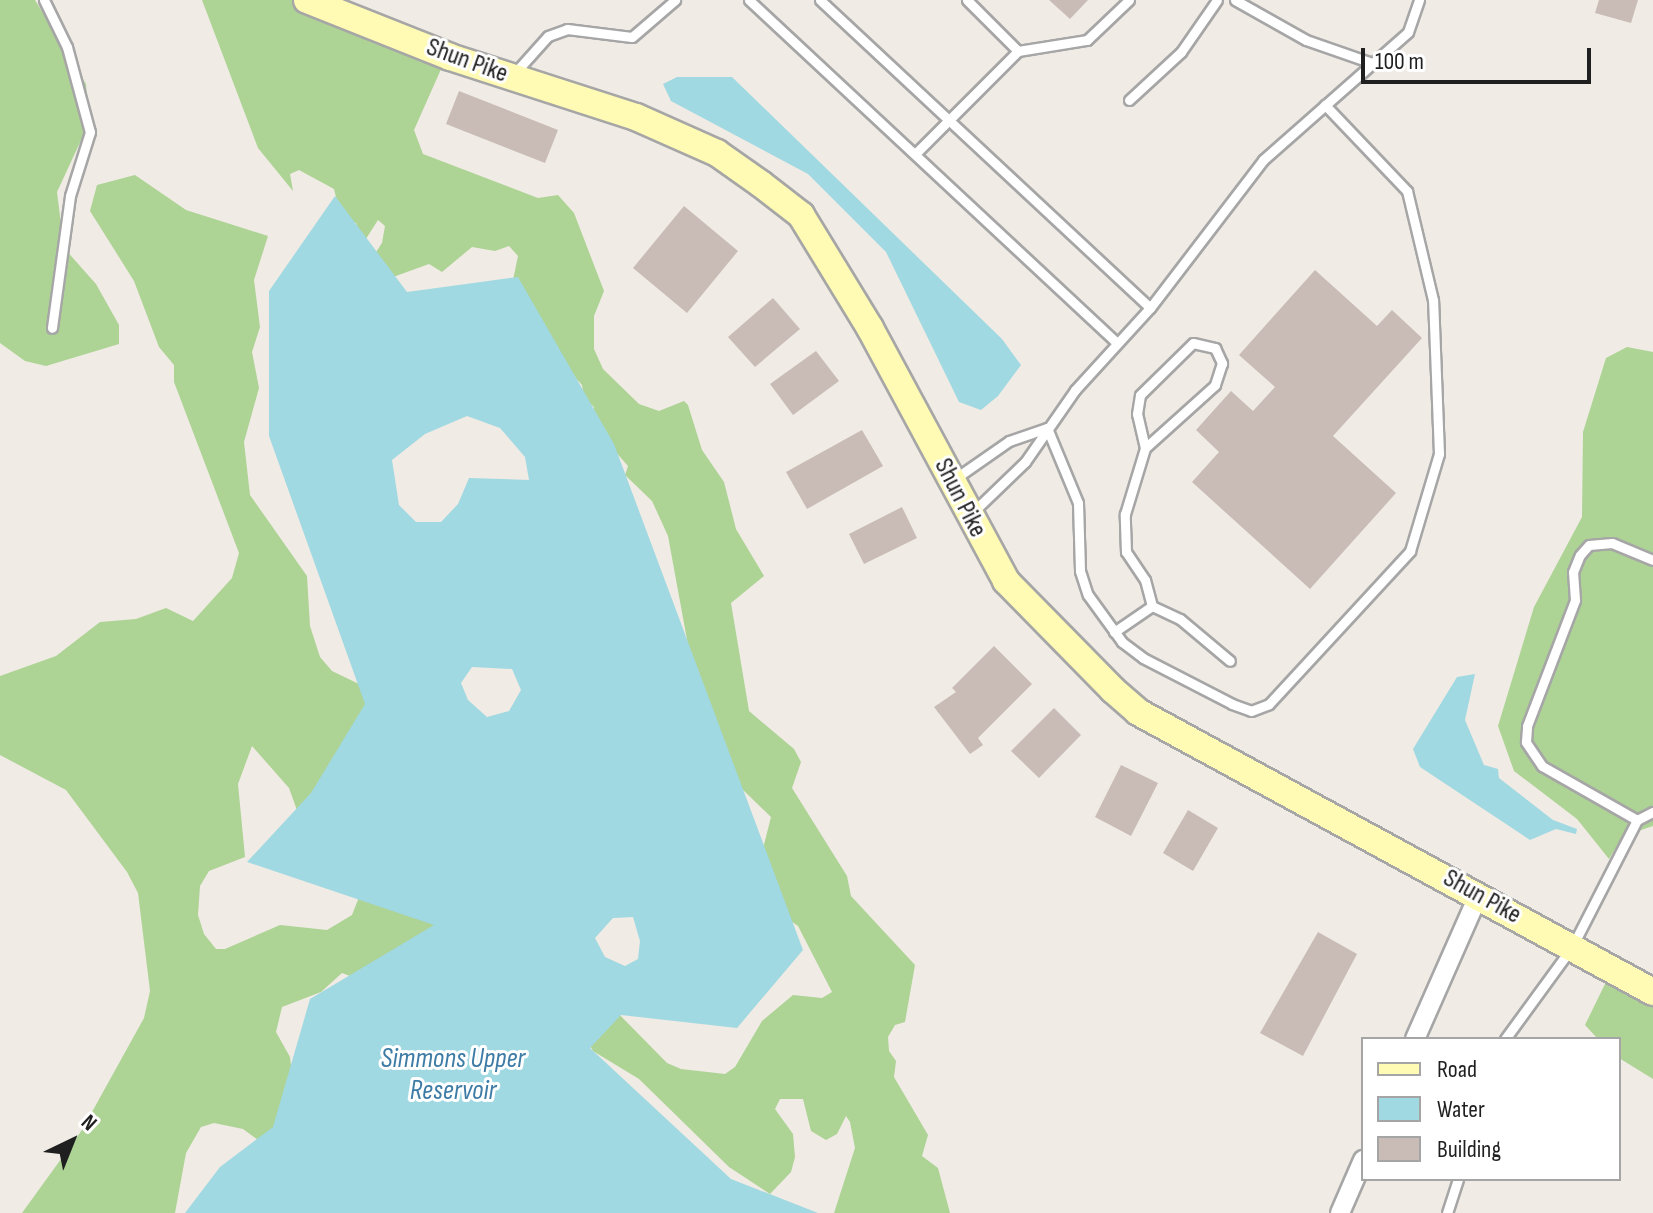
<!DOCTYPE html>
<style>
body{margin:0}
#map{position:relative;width:1653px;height:1213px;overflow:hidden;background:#f0ebe4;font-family:"Sofia Sans Condensed",sans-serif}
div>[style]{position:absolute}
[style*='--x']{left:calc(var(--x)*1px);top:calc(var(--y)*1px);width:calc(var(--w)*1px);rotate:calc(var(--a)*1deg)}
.forest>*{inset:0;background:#add395}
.water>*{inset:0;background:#a1d9e2}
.building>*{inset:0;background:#c9bcb7}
.roads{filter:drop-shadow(2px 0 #a6a6a6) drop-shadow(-2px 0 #a6a6a6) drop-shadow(0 2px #a6a6a6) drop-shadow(0 -2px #a6a6a6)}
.lane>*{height:9px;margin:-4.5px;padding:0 4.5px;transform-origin:4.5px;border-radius:4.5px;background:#fff}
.street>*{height:18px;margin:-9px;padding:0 9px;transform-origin:9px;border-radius:9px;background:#fff}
.secondary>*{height:26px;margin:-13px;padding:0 13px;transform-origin:13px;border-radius:13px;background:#fffbb4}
span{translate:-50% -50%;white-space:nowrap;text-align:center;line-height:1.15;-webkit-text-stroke:6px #fff;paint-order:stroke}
.street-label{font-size:26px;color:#1f1f1f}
.water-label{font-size:28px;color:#3e7ca6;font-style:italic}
.legend{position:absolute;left:1361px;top:1037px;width:260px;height:144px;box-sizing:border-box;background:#fff;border:2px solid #a5a5a5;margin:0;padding:10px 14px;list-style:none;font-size:24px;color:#1f1f1f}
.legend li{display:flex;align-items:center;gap:16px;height:40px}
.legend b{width:40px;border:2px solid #a5a5a5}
.north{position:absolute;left:32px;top:1101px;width:80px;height:80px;-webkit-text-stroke:6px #fff;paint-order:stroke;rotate:43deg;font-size:22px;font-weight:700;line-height:32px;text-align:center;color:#1f1f1f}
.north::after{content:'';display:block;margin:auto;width:28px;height:36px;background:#1f1f1f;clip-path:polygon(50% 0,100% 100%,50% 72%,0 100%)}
.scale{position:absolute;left:1361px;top:48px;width:230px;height:36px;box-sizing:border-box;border:4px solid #1f1f1f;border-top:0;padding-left:10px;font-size:24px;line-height:28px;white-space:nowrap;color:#1f1f1f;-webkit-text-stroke:6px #fff;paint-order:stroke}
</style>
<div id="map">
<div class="forest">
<div style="clip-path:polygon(0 0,35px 0,86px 84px,89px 123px,57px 192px,64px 248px,96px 284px,119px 325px,119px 344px,46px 366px,25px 361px,0 343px)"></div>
<div style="clip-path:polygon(202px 0,310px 0,446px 58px,414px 130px,423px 154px,538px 198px,558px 195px,574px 213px,604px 291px,594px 316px,594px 349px,603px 369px,639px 404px,659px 411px,684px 401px,688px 405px,702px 450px,724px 482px,736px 529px,764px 576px,731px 603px,749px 711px,794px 749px,801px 762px,792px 788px,847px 876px,851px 896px,915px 965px,905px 1022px,895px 1025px,888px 1037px,889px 1051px,896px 1061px,894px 1077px,928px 1135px,922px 1156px,938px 1168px,950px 1213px,834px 1213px,855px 1148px,850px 1122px,846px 1116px,837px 1134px,826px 1140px,811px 1131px,803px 1099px,780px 1099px,775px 1109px,793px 1134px,795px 1157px,791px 1172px,770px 1194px,729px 1167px,639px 1079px,593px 1051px,583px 1033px,608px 1003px,667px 1063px,681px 1069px,725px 1074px,735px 1067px,762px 1021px,793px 995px,822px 998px,832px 992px,798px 926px,772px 908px,755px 880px,771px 817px,741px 788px,690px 656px,668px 536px,652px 501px,625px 475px,628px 466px,591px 424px,594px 407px,584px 398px,582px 385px,508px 304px,518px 256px,509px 246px,495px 251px,472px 247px,442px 272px,429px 264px,349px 293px,382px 243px,385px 226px,378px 220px,362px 245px,351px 236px,357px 224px,340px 213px,334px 189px,299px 170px,290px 174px,293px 191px,258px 148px)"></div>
<div style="clip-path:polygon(135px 175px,186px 210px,268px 236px,254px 280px,260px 327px,252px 352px,259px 388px,244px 442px,250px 495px,307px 576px,310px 626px,320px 657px,332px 671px,361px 685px,372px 709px,307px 838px,289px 788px,252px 746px,238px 784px,245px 857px,209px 871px,200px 886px,198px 915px,204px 934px,216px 949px,225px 949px,280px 925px,327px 930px,352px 915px,361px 892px,434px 924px,445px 948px,371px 984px,342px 973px,321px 992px,282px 1007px,276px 1032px,290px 1057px,293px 1082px,272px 1150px,243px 1129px,214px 1123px,201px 1127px,186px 1153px,175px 1213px,22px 1213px,82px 1130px,144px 1018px,150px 991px,138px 893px,127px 872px,66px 790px,0 755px,0 676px,56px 656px,100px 622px,136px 619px,166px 608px,193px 621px,232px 578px,239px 553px,174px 382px,174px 365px,159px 347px,134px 281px,90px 211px,97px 185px)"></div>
<div style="clip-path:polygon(1627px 347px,1653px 352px,1653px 826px,1623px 836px,1609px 859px,1577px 819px,1514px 771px,1498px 726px,1534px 607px,1582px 517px,1583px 432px,1606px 358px)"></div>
<div style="clip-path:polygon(1605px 984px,1653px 996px,1653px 1079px,1619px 1058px,1619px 1039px,1598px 1039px,1585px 1025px)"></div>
</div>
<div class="water">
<div style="clip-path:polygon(677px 77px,732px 77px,1002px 339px,1021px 365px,998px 396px,981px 410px,959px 402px,886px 252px,808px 174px,671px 101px,663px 84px)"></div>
<div style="clip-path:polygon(evenodd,335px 196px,407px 292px,518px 277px,614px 444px,803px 950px,737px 1028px,621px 1015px,590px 1048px,731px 1179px,818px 1213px,185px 1213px,220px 1167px,273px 1127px,310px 999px,434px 925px,247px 862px,311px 793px,365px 704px,269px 436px,269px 291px,335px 196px,467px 416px,500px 428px,525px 457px,529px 480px,469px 478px,458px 504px,441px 522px,416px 522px,399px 505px,392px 460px,425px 434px,467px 416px,335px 196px,472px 667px,512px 669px,521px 690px,509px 711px,487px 717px,468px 700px,461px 683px,472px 667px,335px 196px,633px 917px,640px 941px,638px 959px,625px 966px,605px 957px,595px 938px,613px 918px,633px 917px)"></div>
<div style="clip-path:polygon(1475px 674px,1465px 720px,1484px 765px,1498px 769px,1499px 778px,1553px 820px,1577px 829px,1576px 834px,1556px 829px,1530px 840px,1420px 767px,1413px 749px,1457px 677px)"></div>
</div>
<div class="building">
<div style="clip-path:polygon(1049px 0,1088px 0,1070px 19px)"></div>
<div style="clip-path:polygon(1599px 0,1638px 0,1631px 23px,1595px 13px)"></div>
<div style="clip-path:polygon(459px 91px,558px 130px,545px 163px,446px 124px)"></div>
<div style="clip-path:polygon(684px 206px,738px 251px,687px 313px,633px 268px)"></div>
<div style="clip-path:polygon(1315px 270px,1377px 326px,1392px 310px,1422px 338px,1333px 436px,1396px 493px,1310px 589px,1192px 482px,1219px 452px,1196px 430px,1231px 391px,1253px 411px,1275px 387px,1239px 355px)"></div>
<div style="clip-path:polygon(773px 298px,800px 329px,755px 367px,728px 337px)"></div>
<div style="clip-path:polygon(816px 351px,839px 381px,793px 415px,770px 384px)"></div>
<div style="clip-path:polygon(862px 430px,883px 466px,807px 509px,786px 472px)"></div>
<div style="clip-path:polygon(902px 507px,917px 538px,864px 564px,849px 534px)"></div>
<div style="clip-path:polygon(994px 646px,1032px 684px,978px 738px,983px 745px,970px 754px,934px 707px,956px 692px,952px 688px)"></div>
<div style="clip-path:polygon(1054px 708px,1081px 735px,1039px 778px,1011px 751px)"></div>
<div style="clip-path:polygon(1121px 765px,1158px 783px,1131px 836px,1095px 817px)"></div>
<div style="clip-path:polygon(1188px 810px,1218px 828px,1193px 871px,1163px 853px)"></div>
<div style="clip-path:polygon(1318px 932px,1357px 954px,1303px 1056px,1260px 1033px)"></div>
</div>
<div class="roads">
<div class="lane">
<div style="--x:44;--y:0;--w:52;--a:63.9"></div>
<div style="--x:67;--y:47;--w:88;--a:74.9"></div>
<div style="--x:90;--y:132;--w:67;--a:107.4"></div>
<div style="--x:70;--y:196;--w:133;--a:97.8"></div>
<div style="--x:749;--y:0;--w:502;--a:42.98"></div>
<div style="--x:820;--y:0;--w:451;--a:43"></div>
<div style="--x:967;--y:0;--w:72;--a:45"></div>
<div style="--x:1018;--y:51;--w:70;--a:-9.1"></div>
<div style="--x:1087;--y:40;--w:58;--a:-43.6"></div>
<div style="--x:1235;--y:0;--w:81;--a:29.4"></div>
<div style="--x:1306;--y:40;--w:70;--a:19.2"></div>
<div style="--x:513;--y:75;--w:52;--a:-48.1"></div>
<div style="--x:548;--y:36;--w:20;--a:-20"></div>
<div style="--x:567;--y:29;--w:65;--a:7"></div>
<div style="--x:632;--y:37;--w:57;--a:-40.7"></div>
<div style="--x:1129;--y:100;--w:71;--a:-42.7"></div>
<div style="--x:1181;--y:52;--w:63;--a:-55.3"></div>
<div style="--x:917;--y:152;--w:143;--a:-45"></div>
<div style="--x:1047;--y:428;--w:81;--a:67.5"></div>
<div style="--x:1078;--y:503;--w:68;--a:88.3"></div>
<div style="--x:1080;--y:571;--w:25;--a:72"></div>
<div style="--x:1088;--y:595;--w:58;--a:54.1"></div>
<div style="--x:1122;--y:642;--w:26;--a:37"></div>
<div style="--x:1143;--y:658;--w:100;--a:27.3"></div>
<div style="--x:1232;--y:704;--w:20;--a:20"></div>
<div style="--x:1251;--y:711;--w:19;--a:-21"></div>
<div style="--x:1269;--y:704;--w:208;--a:-47.3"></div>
<div style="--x:1410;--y:551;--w:101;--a:-73.4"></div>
<div style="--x:1439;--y:454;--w:154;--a:-92.2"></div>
<div style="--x:1433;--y:300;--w:112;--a:-103.4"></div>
<div style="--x:1407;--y:191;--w:119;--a:-133.6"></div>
<div style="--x:953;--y:480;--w:68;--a:-34.9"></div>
<div style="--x:1009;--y:441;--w:40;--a:-18.9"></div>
<div style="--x:973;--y:512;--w:72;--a:-43.9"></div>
<div style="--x:1025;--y:462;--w:88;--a:-55.2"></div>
<div style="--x:1075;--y:390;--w:111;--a:-47.6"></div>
<div style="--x:1150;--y:308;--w:186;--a:-52.6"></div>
<div style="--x:1263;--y:160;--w:193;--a:-41.4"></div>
<div style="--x:1408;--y:32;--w:34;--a:-71"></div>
<div style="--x:1152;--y:606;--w:31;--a:25"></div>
<div style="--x:1180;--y:619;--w:65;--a:40"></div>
<div style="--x:1114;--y:632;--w:46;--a:-34.4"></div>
<div style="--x:1152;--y:606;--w:27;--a:-105"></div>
<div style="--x:1145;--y:580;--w:34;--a:-124"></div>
<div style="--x:1126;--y:552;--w:38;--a:-92"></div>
<div style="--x:1125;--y:514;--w:69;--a:-73.1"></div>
<div style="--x:1145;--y:448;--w:35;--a:-103"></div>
<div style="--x:1137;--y:414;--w:19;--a:-81"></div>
<div style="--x:1140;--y:395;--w:74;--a:-44.5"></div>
<div style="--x:1193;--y:343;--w:23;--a:13"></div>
<div style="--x:1215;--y:348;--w:17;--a:65"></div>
<div style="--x:1222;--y:363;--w:23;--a:108"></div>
<div style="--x:1215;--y:385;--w:94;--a:138"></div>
<div style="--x:1637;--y:820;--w:109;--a:-150.4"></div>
<div style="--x:1542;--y:766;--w:29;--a:-124"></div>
<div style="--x:1526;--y:742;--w:16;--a:-86"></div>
<div style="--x:1527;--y:726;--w:135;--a:-69.1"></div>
<div style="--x:1575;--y:600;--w:28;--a:-94"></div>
<div style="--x:1573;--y:572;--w:18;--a:-68"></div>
<div style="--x:1580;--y:555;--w:13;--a:-48"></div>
<div style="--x:1589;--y:545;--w:23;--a:-5"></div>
<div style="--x:1612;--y:543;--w:44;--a:22.5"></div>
<div style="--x:1505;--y:1039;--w:114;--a:-53.9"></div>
<div style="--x:1572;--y:947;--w:143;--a:-62.9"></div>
<div style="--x:1637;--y:820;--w:18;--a:-27"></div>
<div style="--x:1447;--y:1213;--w:36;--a:-72"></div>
</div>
<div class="street">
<div style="--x:1415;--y:1039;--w:156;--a:-66.2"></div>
<div style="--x:1340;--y:1213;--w:58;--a:-66.5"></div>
</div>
<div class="secondary">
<div style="--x:307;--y:0;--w:154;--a:21.7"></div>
<div style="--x:450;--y:57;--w:195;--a:17.9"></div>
<div style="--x:636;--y:117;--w:89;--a:24"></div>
<div style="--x:717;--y:153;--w:54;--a:35.2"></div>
<div style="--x:761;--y:184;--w:51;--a:37.8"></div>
<div style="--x:801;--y:215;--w:132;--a:58.6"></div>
<div style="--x:870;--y:328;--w:287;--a:61.7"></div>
<div style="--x:1006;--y:581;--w:153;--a:45.5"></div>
<div style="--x:1113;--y:690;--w:33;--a:41"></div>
<div style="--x:1138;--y:712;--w:586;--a:28.53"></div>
</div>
</div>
<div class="street-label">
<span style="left:467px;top:61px;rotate:20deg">Shun Pike</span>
<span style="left:960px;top:498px;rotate:63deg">Shun Pike</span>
<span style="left:1482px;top:897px;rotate:29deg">Shun Pike</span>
</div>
<div class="water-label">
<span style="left:453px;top:1075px">Simmons Upper<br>Reservoir</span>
</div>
<ul class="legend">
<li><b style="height:10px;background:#fffbb4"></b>Road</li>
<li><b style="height:22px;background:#a1d9e2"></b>Water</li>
<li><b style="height:22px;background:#c9bcb7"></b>Building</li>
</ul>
<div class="north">N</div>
<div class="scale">100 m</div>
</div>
